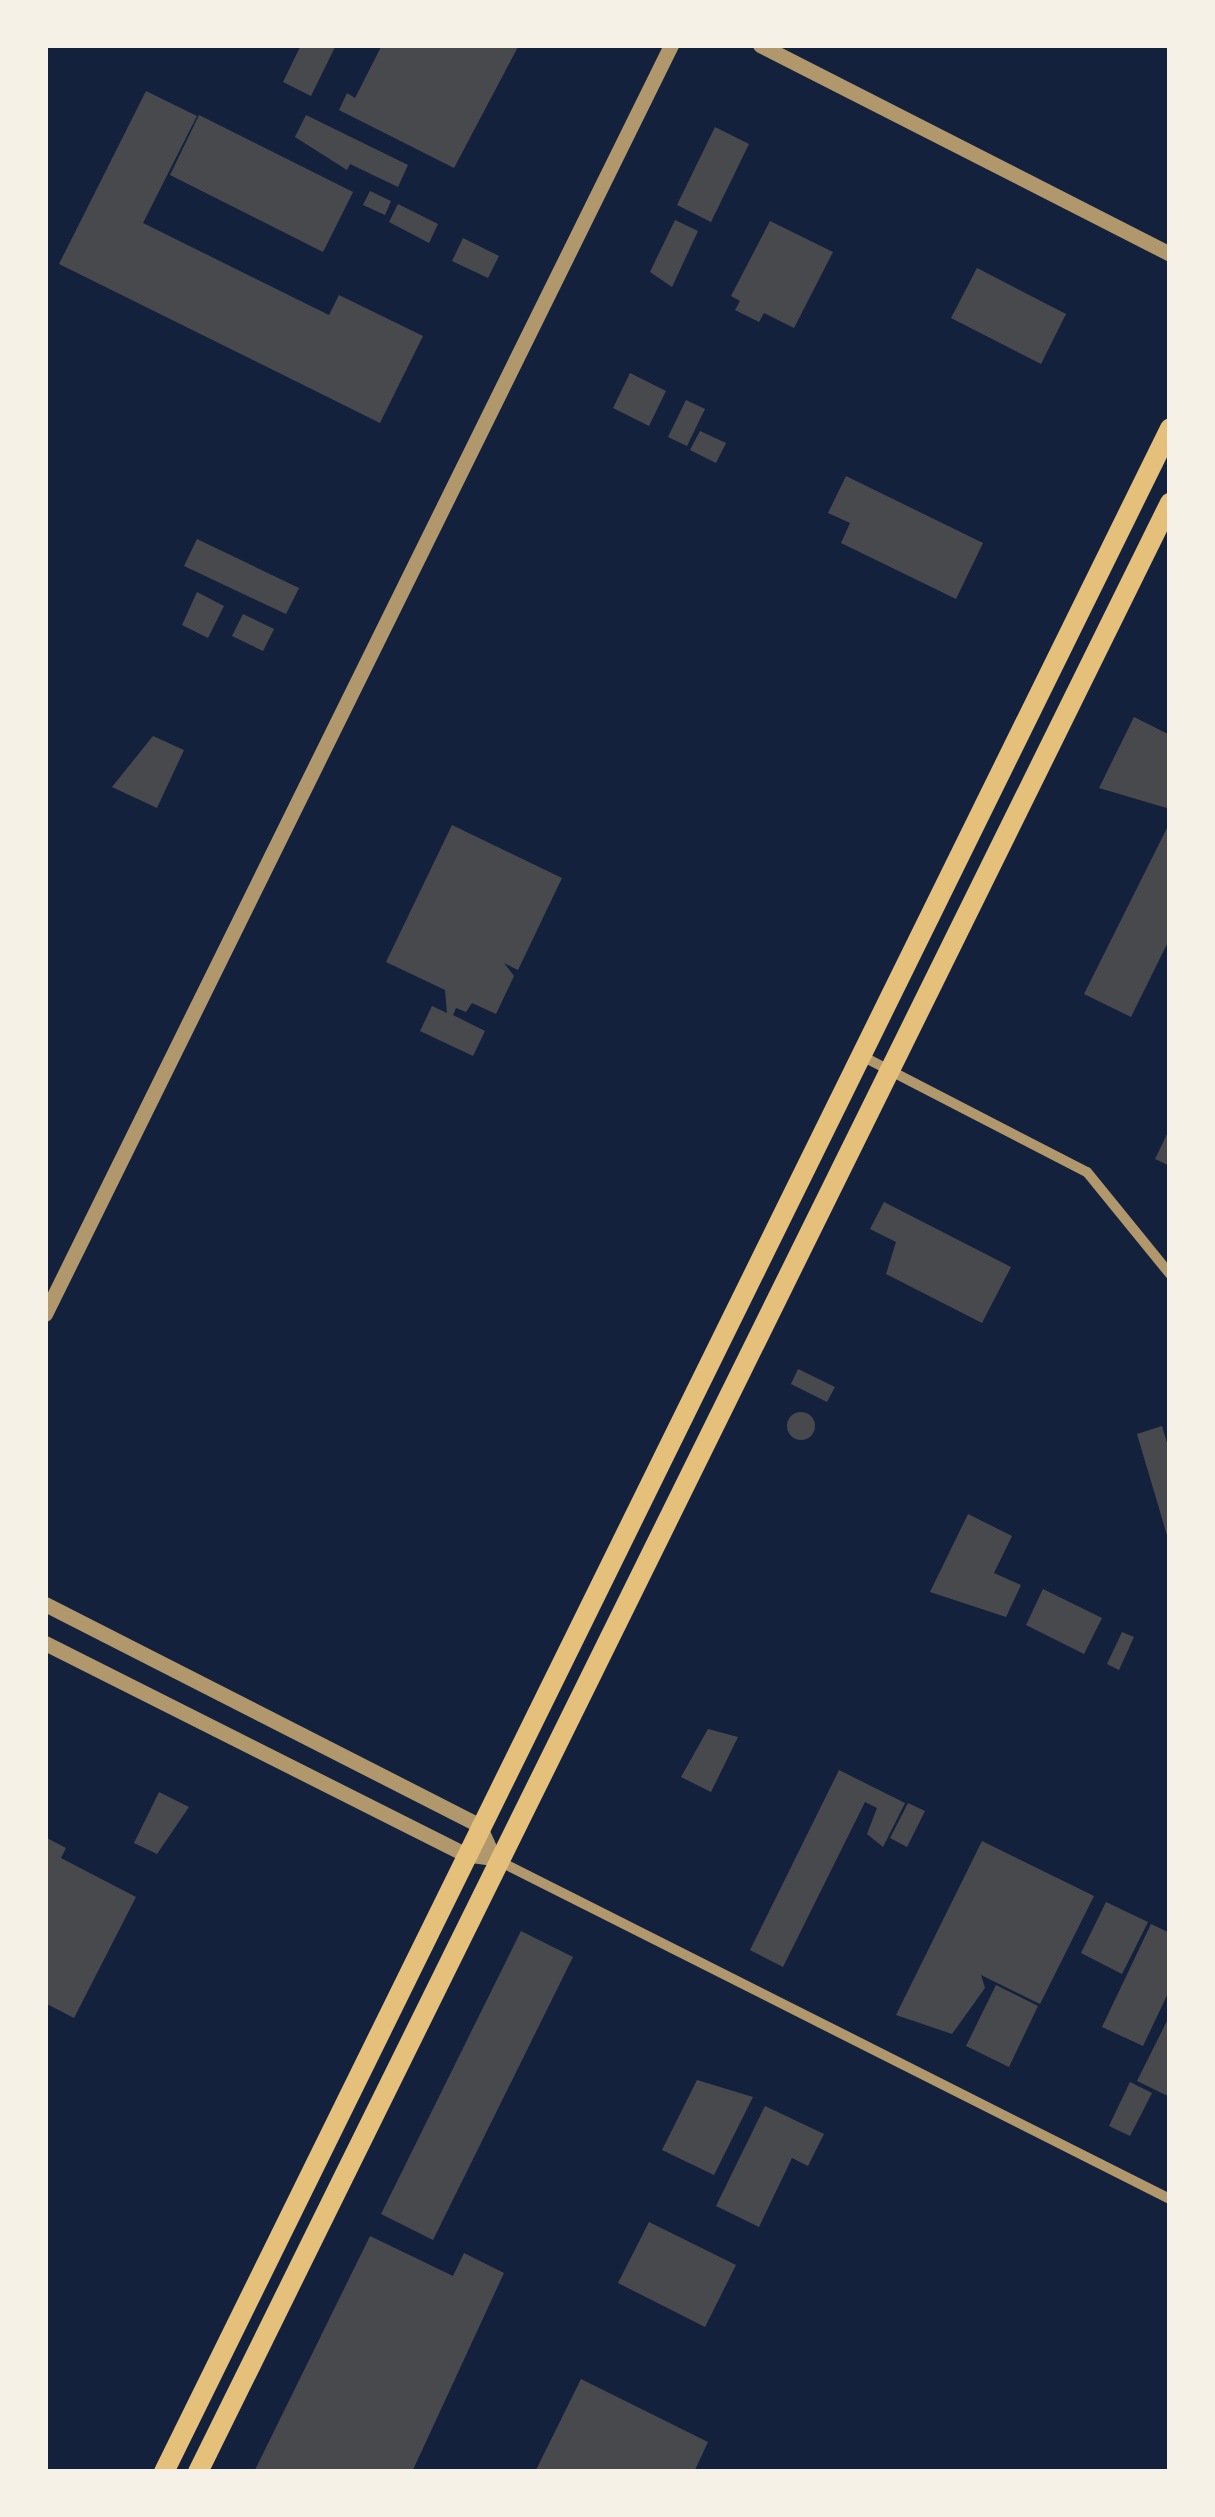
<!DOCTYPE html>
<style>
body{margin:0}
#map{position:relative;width:1215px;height:2517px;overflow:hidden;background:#14213d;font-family:"Exo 2",sans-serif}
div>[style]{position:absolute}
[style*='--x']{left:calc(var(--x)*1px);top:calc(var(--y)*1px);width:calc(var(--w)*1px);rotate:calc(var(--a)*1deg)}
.building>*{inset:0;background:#48494c}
.round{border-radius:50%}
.minor>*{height:10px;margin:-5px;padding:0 5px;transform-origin:5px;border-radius:5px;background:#b1986c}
.tertiary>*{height:15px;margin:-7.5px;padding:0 7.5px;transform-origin:7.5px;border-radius:7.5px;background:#b1986c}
.trunk>*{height:20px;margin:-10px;padding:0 10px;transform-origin:10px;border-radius:10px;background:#e5c07b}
span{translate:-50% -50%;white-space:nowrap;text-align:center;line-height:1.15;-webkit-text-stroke:10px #f6f1e7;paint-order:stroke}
.frame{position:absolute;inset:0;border:48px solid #f6f1e7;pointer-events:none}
</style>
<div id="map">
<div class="building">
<div style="clip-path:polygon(301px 45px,336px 45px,311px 96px,283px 82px)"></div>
<div style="clip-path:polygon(382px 45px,519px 45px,454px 168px,339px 110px,347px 93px,355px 98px)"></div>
<div style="clip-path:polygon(146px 91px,197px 116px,143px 223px,329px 315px,339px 295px,423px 336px,380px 423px,59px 264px)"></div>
<div style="clip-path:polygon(199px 115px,353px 192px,323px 252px,170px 175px)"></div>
<div style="clip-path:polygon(306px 115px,408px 165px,398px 187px,350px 164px,347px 170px,295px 137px)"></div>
<div style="clip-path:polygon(715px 127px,749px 144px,711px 222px,677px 205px)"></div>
<div style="clip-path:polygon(370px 191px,391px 201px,385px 215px,363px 205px)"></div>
<div style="clip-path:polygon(398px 204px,438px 224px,429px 243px,389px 222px)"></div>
<div style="clip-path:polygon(675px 220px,698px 231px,672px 287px,650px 272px)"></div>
<div style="clip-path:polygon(770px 221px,833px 252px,794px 328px,764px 313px,759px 322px,735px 310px,740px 301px,731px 296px)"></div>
<div style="clip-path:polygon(463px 238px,499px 256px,488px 278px,452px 261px)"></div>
<div style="clip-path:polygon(977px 268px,1066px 314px,1041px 364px,951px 318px)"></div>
<div style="clip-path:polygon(630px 373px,666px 391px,649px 426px,613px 408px)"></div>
<div style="clip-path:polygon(686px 400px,705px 409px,687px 446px,668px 437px)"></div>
<div style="clip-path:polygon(700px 431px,726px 443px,716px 463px,690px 450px)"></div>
<div style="clip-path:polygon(846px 476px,983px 543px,956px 599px,841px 543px,850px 523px,828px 513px)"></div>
<div style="clip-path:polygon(197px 539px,299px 588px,286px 614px,184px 566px)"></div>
<div style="clip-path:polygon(197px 592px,224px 606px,208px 638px,182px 625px)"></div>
<div style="clip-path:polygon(243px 614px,274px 629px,263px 651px,232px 636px)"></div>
<div style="clip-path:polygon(1134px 717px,1170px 735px,1170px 809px,1099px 788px)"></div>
<div style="clip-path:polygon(153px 736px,184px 750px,157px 808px,112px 787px)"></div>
<div style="clip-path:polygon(1170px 822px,1170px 938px,1131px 1017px,1084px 994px)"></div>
<div style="clip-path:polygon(452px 825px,562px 878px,518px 970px,504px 963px,514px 976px,496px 1014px,472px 1003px,466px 1012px,456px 1008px,453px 1015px,485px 1031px,473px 1056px,420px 1031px,432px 1006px,447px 1013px,445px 990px,386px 962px)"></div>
<div style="clip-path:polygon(1170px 1128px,1170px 1166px,1155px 1159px)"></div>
<div style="clip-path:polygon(884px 1202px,1011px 1267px,982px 1323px,886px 1274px,896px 1242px,870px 1229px)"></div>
<div style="clip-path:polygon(798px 1369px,835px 1387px,827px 1402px,791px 1384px)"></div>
<div class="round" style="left:787px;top:1412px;width:28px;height:28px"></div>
<div style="clip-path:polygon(1162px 1426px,1170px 1453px,1169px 1542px,1137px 1434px)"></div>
<div style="clip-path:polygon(968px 1514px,1012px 1536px,994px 1573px,1021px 1585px,1006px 1617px,930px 1592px)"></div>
<div style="clip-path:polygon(1043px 1589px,1102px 1618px,1084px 1654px,1026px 1625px)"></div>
<div style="clip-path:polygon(1122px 1632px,1134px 1637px,1119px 1670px,1107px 1664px)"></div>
<div style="clip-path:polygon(708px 1729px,738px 1737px,711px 1792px,681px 1777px)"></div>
<div style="clip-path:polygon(839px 1770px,905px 1803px,883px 1847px,867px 1834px,877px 1808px,865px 1802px,783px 1967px,750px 1950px)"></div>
<div style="clip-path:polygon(159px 1792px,189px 1807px,157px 1854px,134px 1843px)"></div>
<div style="clip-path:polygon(908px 1803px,925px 1811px,907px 1847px,890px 1838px)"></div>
<div style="clip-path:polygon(45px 1837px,66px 1848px,61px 1858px,136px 1897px,74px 2018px,45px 2003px)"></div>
<div style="clip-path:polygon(982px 1841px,1094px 1896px,1040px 2004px,981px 1975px,985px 1988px,952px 2034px,896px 2015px)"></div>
<div style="clip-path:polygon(1106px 1902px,1148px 1922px,1122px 1974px,1081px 1953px)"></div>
<div style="clip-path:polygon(1151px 1924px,1170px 1933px,1170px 1989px,1143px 2046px,1102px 2027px)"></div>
<div style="clip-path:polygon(521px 1931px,573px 1957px,433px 2240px,381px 2214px)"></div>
<div style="clip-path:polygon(996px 1985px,1038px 2006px,1009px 2067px,966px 2046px)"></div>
<div style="clip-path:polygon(1170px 2015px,1170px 2097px,1137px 2081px)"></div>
<div style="clip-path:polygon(697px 2080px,753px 2097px,714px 2175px,662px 2150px)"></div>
<div style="clip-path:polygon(1130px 2082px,1152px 2093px,1130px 2136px,1109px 2126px)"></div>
<div style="clip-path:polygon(765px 2106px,824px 2134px,808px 2166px,792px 2158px,759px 2227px,716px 2206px)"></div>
<div style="clip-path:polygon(649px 2222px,736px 2265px,705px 2327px,618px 2283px)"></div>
<div style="clip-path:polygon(370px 2236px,453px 2276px,464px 2253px,504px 2273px,412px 2472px,254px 2472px)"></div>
<div style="clip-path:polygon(581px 2379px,708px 2442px,694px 2472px,535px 2472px)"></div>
</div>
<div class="minor">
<div style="--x:860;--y:1055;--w:255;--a:27.3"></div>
<div style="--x:1087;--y:1172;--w:132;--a:50.9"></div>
<div style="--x:497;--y:1860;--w:754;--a:26.74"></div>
</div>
<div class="tertiary">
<div style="--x:760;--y:45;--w:460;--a:27"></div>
<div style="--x:45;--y:1314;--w:1415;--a:-63.74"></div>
<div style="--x:45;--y:1604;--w:487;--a:27"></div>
<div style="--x:479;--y:1825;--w:36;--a:66"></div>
<div style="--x:45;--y:1643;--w:469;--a:26.7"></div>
<div style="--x:464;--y:1854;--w:30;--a:8"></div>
</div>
<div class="trunk">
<div style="--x:164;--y:2472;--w:2278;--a:-63.79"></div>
<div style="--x:198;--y:2472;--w:2196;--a:-63.73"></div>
</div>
<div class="frame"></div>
</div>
